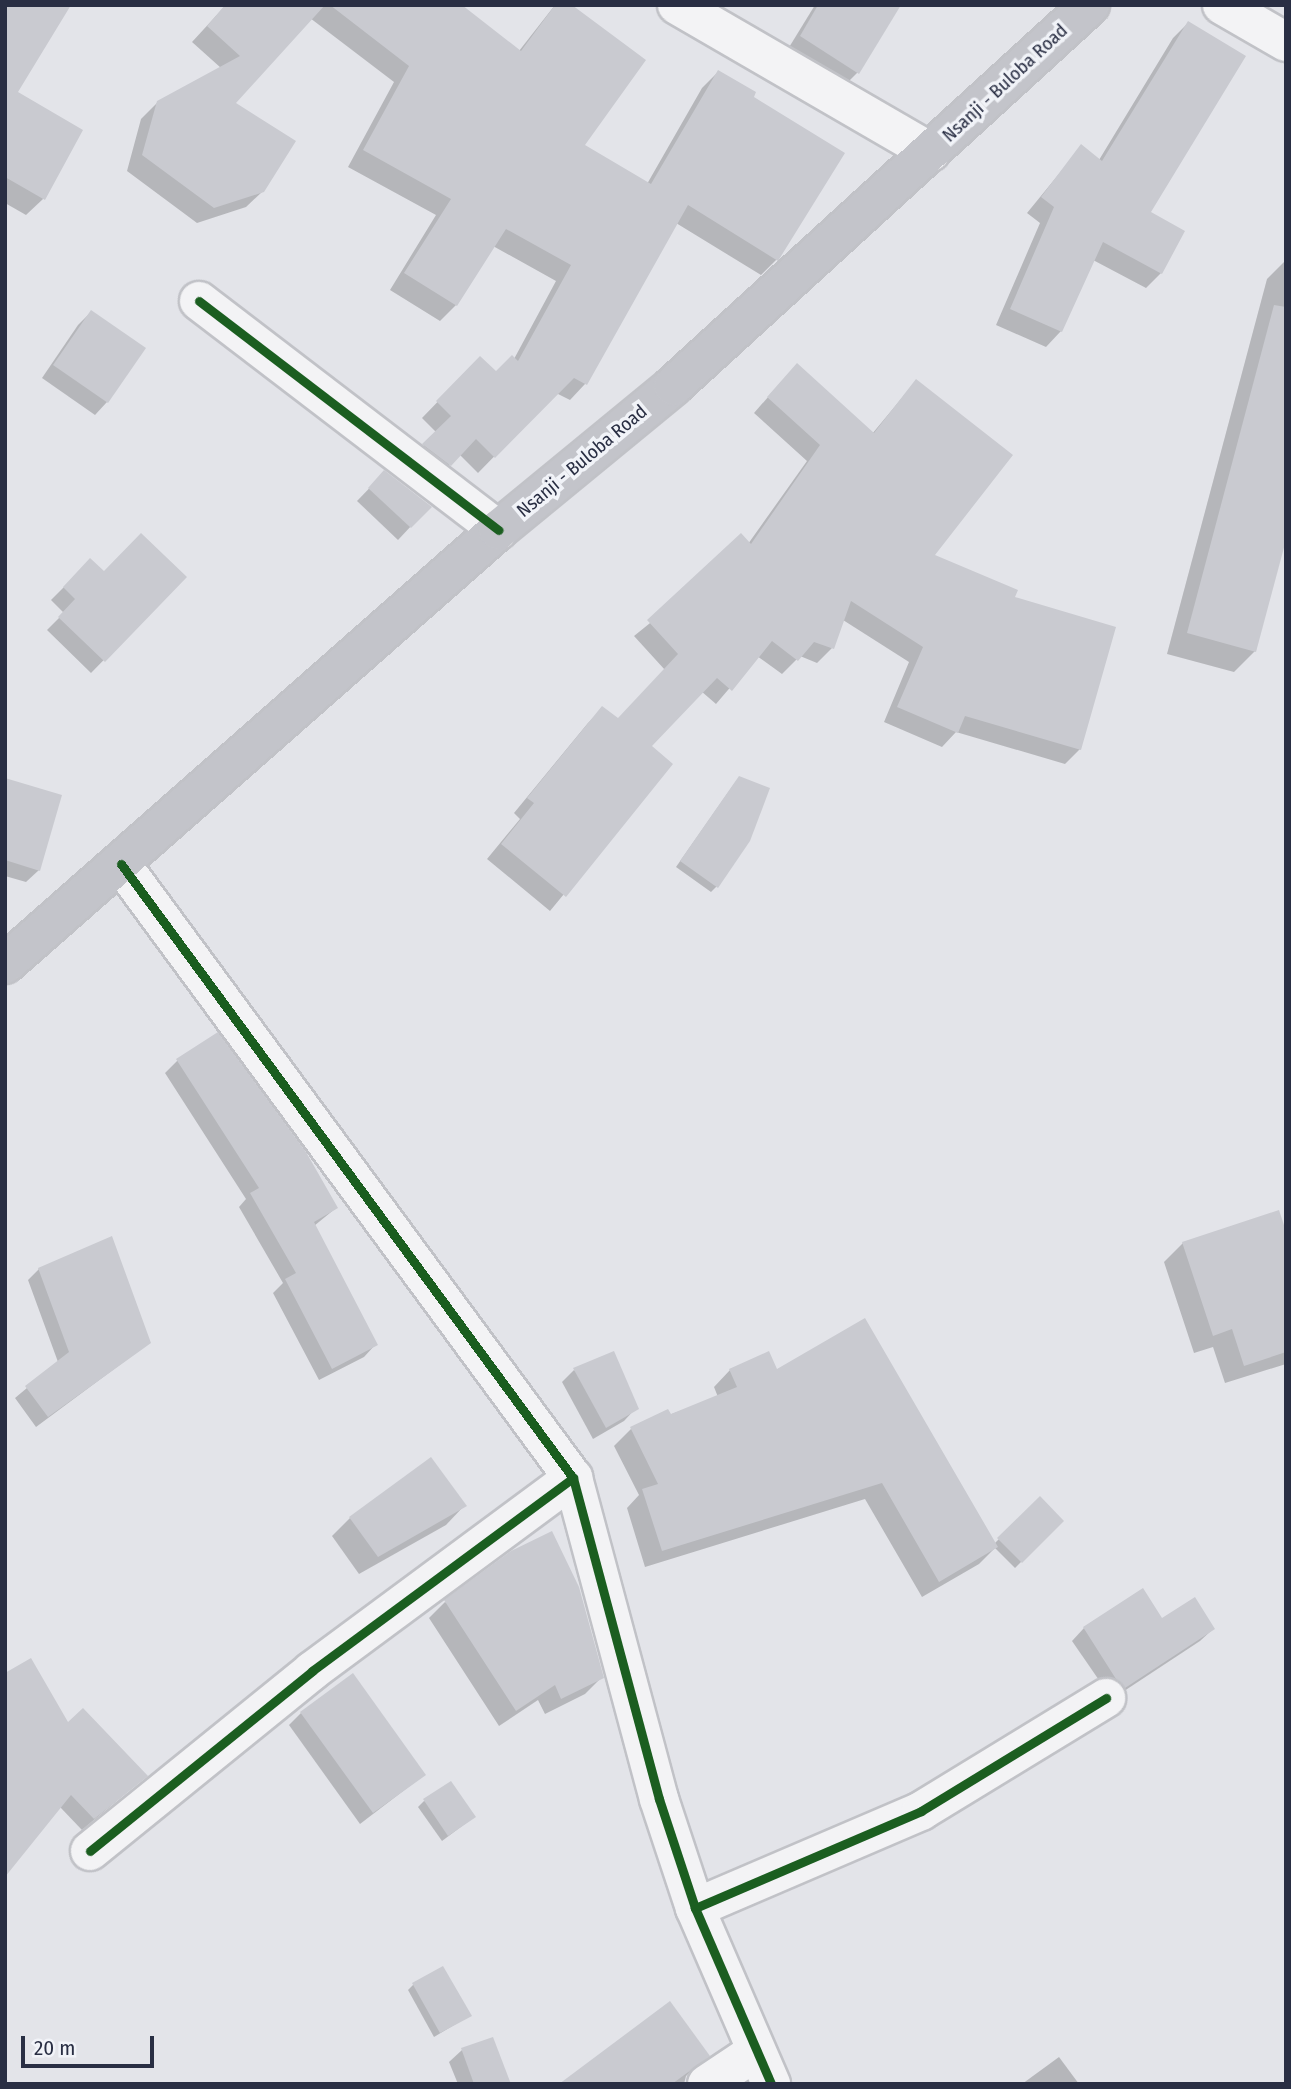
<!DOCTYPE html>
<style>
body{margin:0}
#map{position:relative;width:1291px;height:2089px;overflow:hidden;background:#e3e4e9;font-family:"Fira Sans Condensed",sans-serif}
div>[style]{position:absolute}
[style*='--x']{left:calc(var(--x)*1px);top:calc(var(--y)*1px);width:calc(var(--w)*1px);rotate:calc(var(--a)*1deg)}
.shadow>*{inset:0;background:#0003}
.building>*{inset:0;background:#c9cad0}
.roads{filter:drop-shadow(2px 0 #c1c2c7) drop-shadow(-2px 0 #c1c2c7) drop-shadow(0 2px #c1c2c7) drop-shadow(0 -2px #c1c2c7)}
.street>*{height:38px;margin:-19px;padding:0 19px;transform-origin:19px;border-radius:19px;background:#f3f3f5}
.secondary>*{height:38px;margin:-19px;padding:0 19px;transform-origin:19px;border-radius:19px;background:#c3c4ca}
.cycleway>*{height:9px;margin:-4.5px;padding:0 4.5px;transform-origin:4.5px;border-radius:4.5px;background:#1b5e20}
span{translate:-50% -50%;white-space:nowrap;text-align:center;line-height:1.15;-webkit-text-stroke:7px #f1f3f8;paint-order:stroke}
.street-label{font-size:19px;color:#292e43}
.frame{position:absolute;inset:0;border:7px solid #292e43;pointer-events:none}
.scale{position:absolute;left:21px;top:2036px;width:133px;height:32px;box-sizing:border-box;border:4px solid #292e43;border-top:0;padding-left:9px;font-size:21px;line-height:24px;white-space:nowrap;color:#292e43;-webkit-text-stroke:5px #f1f3f8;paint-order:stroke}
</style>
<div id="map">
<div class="shadow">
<div style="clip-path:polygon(5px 5px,15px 93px,43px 199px,26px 215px,5px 203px)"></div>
<div style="clip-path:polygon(226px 5px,459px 5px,519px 51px,555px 5px,582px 145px,647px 184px,702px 88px,718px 72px,751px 97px,777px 259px,761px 275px,676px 223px,585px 384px,570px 400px,556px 393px,478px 473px,459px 454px,434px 481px,408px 461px,437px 433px,422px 418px,480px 358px,496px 374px,514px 359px,556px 281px,493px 246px,456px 305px,440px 321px,390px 290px,436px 215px,348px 167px,394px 82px,310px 18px,233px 104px,263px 191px,246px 207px,197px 223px,127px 171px,141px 119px,158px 102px,221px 68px,192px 42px)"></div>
<div style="clip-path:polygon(815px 5px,899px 5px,858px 72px,845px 85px,788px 49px)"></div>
<div style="clip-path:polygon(1188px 23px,1148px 213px,1161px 273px,1146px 288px,1093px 260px,1061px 331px,1046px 347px,996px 325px,1040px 223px,1027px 213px,1081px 147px,1099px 160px,1173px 38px)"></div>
<div style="clip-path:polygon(1286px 260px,1286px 533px,1255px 651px,1234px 672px,1167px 654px,1267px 279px)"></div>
<div style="clip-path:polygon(91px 312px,107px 402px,95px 415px,42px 378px,78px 325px)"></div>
<div style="clip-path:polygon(783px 380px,872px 434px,916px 381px,932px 556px,1012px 599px,1080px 749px,1065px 764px,956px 732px,942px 747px,884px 722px,909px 662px,843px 620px,832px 648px,817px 663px,800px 656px,782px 674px,757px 656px,716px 704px,701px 691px,649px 746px,671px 764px,550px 911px,487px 859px,520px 819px,514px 813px,588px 723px,603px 708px,617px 720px,665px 670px,634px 636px,748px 544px,807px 461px,754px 413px)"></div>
<div style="clip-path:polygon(384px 473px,429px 507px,398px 540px,357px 501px)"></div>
<div style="clip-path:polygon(78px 573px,104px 574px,185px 577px,91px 673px,47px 630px,64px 613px,51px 600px)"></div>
<div style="clip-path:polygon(5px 780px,39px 870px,26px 882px,5px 876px)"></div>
<div style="clip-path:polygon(734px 784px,717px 886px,711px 892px,676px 867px)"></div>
<div style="clip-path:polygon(178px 1060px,336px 1208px,314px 1226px,376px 1344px,364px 1357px,319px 1380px,273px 1293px,283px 1283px,239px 1207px,246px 1199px,165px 1073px)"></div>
<div style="clip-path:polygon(1286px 1236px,1286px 1364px,1225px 1383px,1213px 1347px,1194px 1353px,1164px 1262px,1183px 1243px)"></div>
<div style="clip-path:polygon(39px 1269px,149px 1343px,36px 1427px,15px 1398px,58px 1362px,28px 1280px)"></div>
<div style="clip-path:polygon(574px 1370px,636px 1408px,624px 1421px,593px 1439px,562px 1382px)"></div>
<div style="clip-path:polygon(730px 1370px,776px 1372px,994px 1544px,1040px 1498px,1062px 1521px,1015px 1568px,995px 1548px,979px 1564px,922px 1597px,865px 1499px,645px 1567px,627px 1508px,639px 1495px,614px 1446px,631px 1429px,718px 1397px,714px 1387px)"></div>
<div style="clip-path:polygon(464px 1506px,446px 1525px,359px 1574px,332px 1536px,350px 1518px)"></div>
<div style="clip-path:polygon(445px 1602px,602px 1677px,585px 1694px,545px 1714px,538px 1700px,499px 1726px,429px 1618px)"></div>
<div style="clip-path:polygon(1162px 1620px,1213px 1629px,1200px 1641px,1112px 1699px,1072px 1641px,1084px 1628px)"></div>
<div style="clip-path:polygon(301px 1713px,424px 1775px,360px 1824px,289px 1725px)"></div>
<div style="clip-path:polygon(68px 1725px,146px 1776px,82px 1830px,60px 1807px)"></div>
<div style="clip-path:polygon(424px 1801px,474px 1817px,442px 1841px,418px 1807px)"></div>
<div style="clip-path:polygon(414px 1984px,469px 2016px,434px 2037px,408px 1990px)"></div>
<div style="clip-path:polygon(462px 2050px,509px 2084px,458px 2084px,449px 2062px)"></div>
<div style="clip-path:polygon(707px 2056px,686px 2076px,684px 2084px,562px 2084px)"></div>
<div style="clip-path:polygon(1059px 2057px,1079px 2084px,1022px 2084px)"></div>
</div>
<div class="building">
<div style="clip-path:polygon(5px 5px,71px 5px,18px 92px,83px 130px,45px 200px,5px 177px)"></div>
<div style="clip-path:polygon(225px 5px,325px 5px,236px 103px,296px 141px,264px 192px,214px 208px,142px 155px,157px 101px,240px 56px,207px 26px)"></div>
<div style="clip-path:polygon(330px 5px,462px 5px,521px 51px,555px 5px,572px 5px,646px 60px,585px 145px,651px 184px,718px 70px,756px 92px,754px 97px,845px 153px,778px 261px,688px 205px,587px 385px,574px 378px,495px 458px,476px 439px,451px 466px,422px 444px,451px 416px,436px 401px,480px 356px,496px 371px,512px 355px,518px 361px,571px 265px,506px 229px,457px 306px,404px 273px,451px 199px,363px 150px,409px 66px)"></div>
<div style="clip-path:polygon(818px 5px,901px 5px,859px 74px,800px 36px)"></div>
<div style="clip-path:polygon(1188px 21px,1246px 56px,1151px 212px,1185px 231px,1162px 274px,1103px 242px,1062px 332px,1010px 309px,1054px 207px,1041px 197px,1081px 144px,1102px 161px)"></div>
<div style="clip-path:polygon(1274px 305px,1286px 307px,1286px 540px,1256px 652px,1187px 633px)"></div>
<div style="clip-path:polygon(91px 310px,146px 348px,108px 403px,53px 365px)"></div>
<div style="clip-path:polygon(797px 363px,874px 433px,916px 379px,1013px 455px,935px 555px,1018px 590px,1015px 597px,1116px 627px,1081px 750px,965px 716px,958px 733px,897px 707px,923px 647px,851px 601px,834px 649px,814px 642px,798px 661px,772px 641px,732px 691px,717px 678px,652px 746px,673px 764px,566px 897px,501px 844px,534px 803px,527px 798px,602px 706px,618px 718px,678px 654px,647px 620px,741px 533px,751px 544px,820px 445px,767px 397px)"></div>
<div style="clip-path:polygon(384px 470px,432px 507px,411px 528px,368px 488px)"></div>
<div style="clip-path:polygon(141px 533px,187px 577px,105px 662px,58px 617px,75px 599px,63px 587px,90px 558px,104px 571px)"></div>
<div style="clip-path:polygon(739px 776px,770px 788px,750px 841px,718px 888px,680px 861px)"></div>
<div style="clip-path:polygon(5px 778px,62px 795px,40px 871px,5px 860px)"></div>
<div style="clip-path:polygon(218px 1032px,306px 1152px,338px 1208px,314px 1222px,378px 1345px,332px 1369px,285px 1279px,296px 1273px,250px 1193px,259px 1188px,176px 1059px)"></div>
<div style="clip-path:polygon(1279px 1210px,1286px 1231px,1286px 1352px,1244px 1366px,1232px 1329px,1213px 1336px,1182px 1242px)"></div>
<div style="clip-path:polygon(112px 1236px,151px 1343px,48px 1417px,25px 1386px,69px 1352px,38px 1268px)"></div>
<div style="clip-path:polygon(865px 1318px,998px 1547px,939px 1582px,882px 1483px,662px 1551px,642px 1489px,658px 1484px,630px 1427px,668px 1409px,671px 1414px,737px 1387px,729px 1369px,769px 1351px,777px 1369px)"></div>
<div style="clip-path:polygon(614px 1351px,639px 1409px,606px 1428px,573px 1368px)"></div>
<div style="clip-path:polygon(431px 1457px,467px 1506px,378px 1557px,349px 1517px)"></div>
<div style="clip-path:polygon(1040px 1496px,1064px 1521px,1022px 1563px,997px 1538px)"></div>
<div style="clip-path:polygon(552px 1531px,579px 1587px,604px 1678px,561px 1699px,555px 1685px,516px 1711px,444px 1600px,511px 1551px)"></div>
<div style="clip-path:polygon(1143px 1588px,1162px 1618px,1195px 1597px,1215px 1629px,1125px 1688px,1116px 1679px,1083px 1627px)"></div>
<div style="clip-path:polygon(31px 1658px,68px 1722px,83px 1708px,148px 1776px,94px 1819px,71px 1795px,5px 1877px,5px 1673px)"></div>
<div style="clip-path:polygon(353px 1673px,426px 1775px,373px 1813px,300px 1712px)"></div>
<div style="clip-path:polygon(451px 1781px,476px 1817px,448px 1836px,423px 1799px)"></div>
<div style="clip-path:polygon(443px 1966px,472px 2016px,440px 2033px,412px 1983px)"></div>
<div style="clip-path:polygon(670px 2001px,710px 2056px,672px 2084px,559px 2084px)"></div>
<div style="clip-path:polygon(493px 2037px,511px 2084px,474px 2084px,461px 2048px)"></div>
</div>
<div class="roads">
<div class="street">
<div style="--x:677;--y:5;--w:293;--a:30.1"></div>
<div style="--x:1222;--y:5;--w:74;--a:30"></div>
<div style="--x:199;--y:301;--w:377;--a:37.4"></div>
<div style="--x:121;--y:864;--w:762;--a:53.64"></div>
<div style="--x:573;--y:1478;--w:332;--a:75"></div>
<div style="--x:659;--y:1799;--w:115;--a:71.7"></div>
<div style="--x:695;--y:1908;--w:192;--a:66.6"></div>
<div style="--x:90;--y:1851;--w:286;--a:-39"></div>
<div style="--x:312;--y:1671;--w:325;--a:-36.5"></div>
<div style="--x:695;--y:1908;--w:246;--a:-23.2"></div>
<div style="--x:921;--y:1811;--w:217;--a:-31.4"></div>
<div style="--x:707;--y:2084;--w:58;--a:-33.7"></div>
</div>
<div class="secondary">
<div style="--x:5;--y:964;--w:657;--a:-41.36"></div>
<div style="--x:498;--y:530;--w:227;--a:-39.4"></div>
<div style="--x:673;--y:386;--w:565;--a:-42.42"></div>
</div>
</div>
<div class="cycleway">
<div style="--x:199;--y:301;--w:377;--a:37.4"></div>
<div style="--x:121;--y:864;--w:762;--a:53.64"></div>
<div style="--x:573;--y:1478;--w:332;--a:75"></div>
<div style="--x:659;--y:1799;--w:115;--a:71.7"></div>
<div style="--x:695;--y:1908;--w:192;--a:66.6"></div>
<div style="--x:90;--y:1851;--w:286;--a:-39"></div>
<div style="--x:312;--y:1671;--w:325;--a:-36.5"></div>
<div style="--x:695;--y:1908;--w:246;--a:-23.2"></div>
<div style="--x:921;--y:1811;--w:217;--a:-31.4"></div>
</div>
<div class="street-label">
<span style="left:1005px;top:83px;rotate:-43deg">Nsanji - Buloba Road</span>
<span style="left:582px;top:461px;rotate:-40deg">Nsanji - Buloba Road</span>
</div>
<div class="frame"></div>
<div class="scale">20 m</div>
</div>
